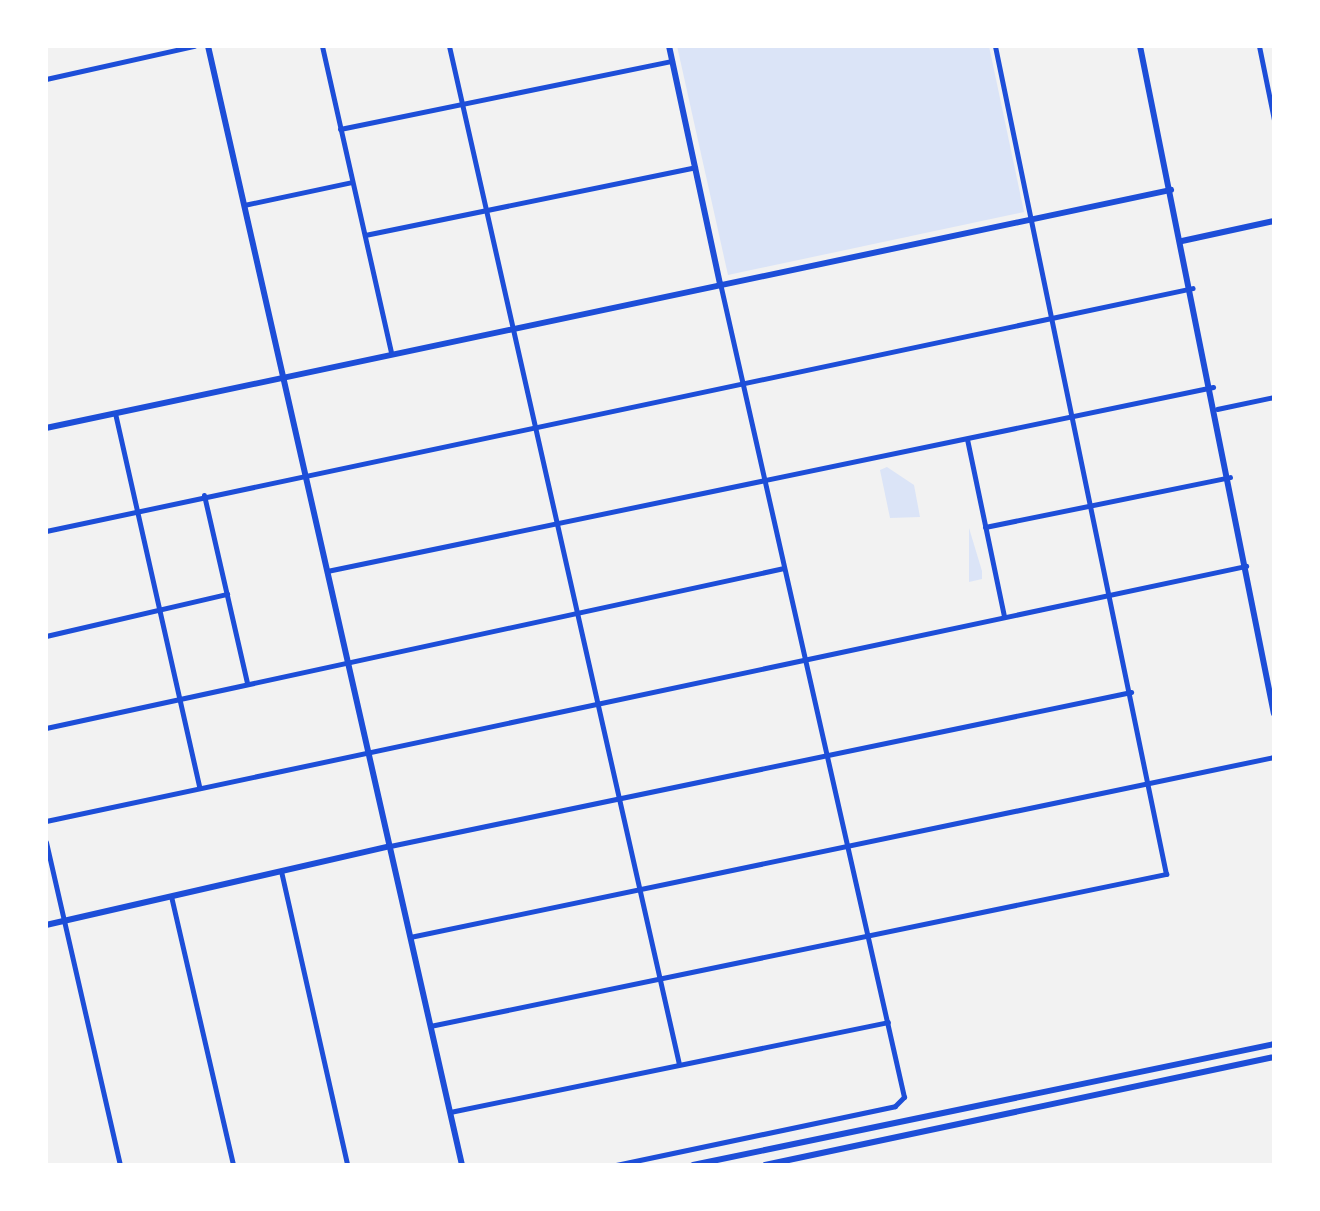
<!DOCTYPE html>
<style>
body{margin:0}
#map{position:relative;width:1320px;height:1211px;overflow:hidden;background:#f2f2f2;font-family:"Varela Round",sans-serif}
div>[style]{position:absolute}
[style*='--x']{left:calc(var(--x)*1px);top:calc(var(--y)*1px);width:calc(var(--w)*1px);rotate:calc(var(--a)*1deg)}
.green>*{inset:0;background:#dbe4f7}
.minor>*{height:5px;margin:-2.5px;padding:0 2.5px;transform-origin:2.5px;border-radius:2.5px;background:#1d4ed8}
.tertiary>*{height:6px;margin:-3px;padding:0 3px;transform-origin:3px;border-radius:3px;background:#1d4ed8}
.secondary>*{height:6px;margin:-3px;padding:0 3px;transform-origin:3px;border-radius:3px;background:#1d4ed8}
span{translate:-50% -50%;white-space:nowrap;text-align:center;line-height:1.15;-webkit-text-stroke:6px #fff;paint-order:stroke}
.frame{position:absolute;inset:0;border:48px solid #fff;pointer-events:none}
</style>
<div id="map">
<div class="green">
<div style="clip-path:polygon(677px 46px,989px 46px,1024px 212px,728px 275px)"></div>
<div style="clip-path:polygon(887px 467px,914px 485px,920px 517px,890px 518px,880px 470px)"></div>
<div style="clip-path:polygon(969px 528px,982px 571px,982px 579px,969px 582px)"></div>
</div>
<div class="minor">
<div style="--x:322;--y:46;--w:313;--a:77.3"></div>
<div style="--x:449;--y:46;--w:1044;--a:77.27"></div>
<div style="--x:1259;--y:46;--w:76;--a:78.5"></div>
<div style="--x:46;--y:79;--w:152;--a:-12.6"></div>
<div style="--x:340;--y:129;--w:339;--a:-11.6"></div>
<div style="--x:244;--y:205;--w:110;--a:-12"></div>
<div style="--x:365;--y:235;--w:337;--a:-11.6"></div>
<div style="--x:1217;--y:409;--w:58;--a:-11.9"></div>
<div style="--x:115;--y:413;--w:382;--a:77.3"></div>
<div style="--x:967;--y:439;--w:181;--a:78.2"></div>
<div style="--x:204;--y:495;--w:192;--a:77.1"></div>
<div style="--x:985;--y:527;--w:250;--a:-11.5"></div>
<div style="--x:46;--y:531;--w:1172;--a:-11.96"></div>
<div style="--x:327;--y:571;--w:905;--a:-11.73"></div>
<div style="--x:46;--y:636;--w:186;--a:-13.1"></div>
<div style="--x:46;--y:728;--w:755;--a:-12.23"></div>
<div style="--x:46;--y:821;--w:1227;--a:-12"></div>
<div style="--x:46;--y:842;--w:331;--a:77.1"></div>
<div style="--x:390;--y:846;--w:757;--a:-11.74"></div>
<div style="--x:281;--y:871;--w:301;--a:77.3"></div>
<div style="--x:171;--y:896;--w:276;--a:77"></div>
<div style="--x:410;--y:937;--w:883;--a:-11.77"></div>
<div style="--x:430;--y:1026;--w:752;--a:-11.67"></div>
<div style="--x:1166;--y:874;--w:845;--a:-101.67"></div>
<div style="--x:450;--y:1112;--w:447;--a:-11.6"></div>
<div style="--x:616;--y:1165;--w:285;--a:-11.9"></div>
<div style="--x:895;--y:1106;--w:13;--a:-45"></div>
<div style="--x:904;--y:1097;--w:835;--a:-102.74"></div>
</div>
<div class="tertiary">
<div style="--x:669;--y:46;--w:242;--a:77.9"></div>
<div style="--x:1182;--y:241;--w:94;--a:-12.3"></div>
<div style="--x:46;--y:428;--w:1150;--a:-11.95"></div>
<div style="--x:46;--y:925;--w:353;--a:-12.9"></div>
</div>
<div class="secondary">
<div style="--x:208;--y:46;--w:1147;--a:77.21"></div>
<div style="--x:1140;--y:46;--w:681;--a:78.66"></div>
<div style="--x:693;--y:1165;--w:593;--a:-11.76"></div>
<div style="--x:765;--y:1165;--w:520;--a:-11.98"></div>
</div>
<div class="frame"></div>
</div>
